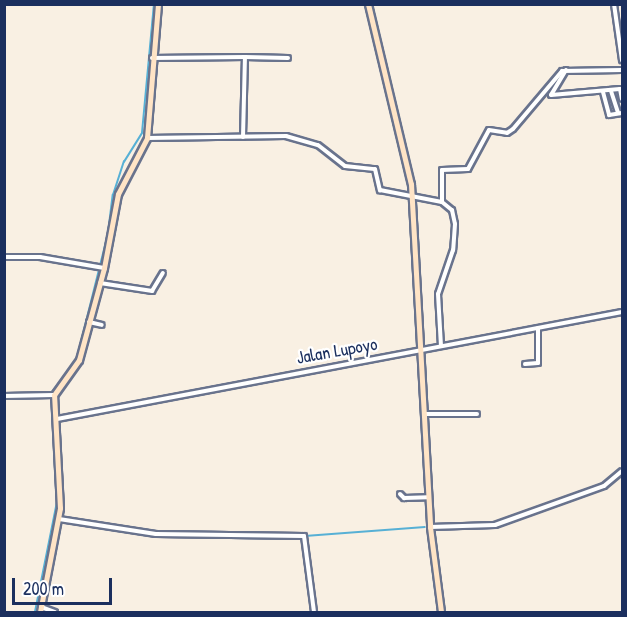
<!DOCTYPE html>
<style>
body{margin:0}
#map{position:relative;width:627px;height:617px;overflow:hidden;background:#f9f0e3;font-family:"Patrick Hand",sans-serif}
div>[style]{position:absolute}
[style*='--x']{left:calc(var(--x)*1px);top:calc(var(--y)*1px);width:calc(var(--w)*1px);rotate:calc(var(--a)*1deg)}
.stream>*{height:1.5px;margin:-0.75px;padding:0 0.75px;transform-origin:0.75px;border-radius:0.75px;background:#57b0d5}
.roads{filter:drop-shadow(2px 0 #69738d) drop-shadow(-2px 0 #69738d) drop-shadow(0 2px #69738d) drop-shadow(0 -2px #69738d)}
.street>*{height:4px;margin:-2px;padding:0 2px;transform-origin:2px;border-radius:2px;background:#fff}
.secondary>*{height:5px;margin:-2.5px;padding:0 2.5px;transform-origin:2.5px;border-radius:2.5px;background:#ffe4c6}
span{translate:-50% -50%;white-space:nowrap;text-align:center;line-height:1.15;-webkit-text-stroke:4.5px #fff;paint-order:stroke}
.street-label{font-size:18px;color:#1b2f5e}
.frame{position:absolute;inset:0;border:6px solid #1b2f5e;pointer-events:none}
.scale{position:absolute;left:12px;top:578px;width:100px;height:27px;box-sizing:border-box;border:3px solid #1b2f5e;border-top:0;padding-left:8px;font-size:18px;line-height:21px;white-space:nowrap;color:#1b2f5e;-webkit-text-stroke:4px #fff;paint-order:stroke}
</style>
<div id="map">
<div class="stream">
<div style="--x:108;--y:233;--w:38;--a:-83"></div>
<div style="--x:113;--y:195;--w:35;--a:-72"></div>
<div style="--x:124;--y:162;--w:34;--a:-58"></div>
<div style="--x:142;--y:133;--w:130;--a:-84.7"></div>
<div style="--x:77;--y:358;--w:124;--a:-76"></div>
<div style="--x:52;--y:392;--w:28;--a:-52"></div>
<div style="--x:305;--y:536;--w:120;--a:-4.3"></div>
<div style="--x:35;--y:612;--w:112;--a:-78.7"></div>
</div>
<div class="roads">
<div class="street">
<div style="--x:614;--y:4;--w:57;--a:81.9"></div>
<div style="--x:152;--y:58;--w:93;--a:-0.6"></div>
<div style="--x:566;--y:70;--w:29;--a:121"></div>
<div style="--x:551;--y:95;--w:69;--a:-5"></div>
<div style="--x:620;--y:89;--w:10;--a:79"></div>
<div style="--x:611;--y:91;--w:23;--a:72"></div>
<div style="--x:603;--y:92;--w:24;--a:75"></div>
<div style="--x:609;--y:115;--w:13;--a:-9"></div>
<div style="--x:243;--y:137;--w:80;--a:-88.6"></div>
<div style="--x:245;--y:57;--w:43;--a:1.3"></div>
<div style="--x:147;--y:138;--w:139;--a:-0.8"></div>
<div style="--x:286;--y:136;--w:33;--a:16"></div>
<div style="--x:318;--y:145;--w:34;--a:38"></div>
<div style="--x:345;--y:166;--w:30;--a:6"></div>
<div style="--x:375;--y:169;--w:22;--a:77"></div>
<div style="--x:380;--y:190;--w:63;--a:11"></div>
<div style="--x:442;--y:202;--w:13;--a:39"></div>
<div style="--x:452;--y:210;--w:14;--a:78"></div>
<div style="--x:455;--y:224;--w:26;--a:94"></div>
<div style="--x:453;--y:250;--w:46;--a:108.8"></div>
<div style="--x:438;--y:294;--w:52;--a:86.7"></div>
<div style="--x:442;--y:202;--w:32;--a:-90"></div>
<div style="--x:442;--y:170;--w:26;--a:-2"></div>
<div style="--x:468;--y:169;--w:44;--a:-61.7"></div>
<div style="--x:489;--y:130;--w:18;--a:9"></div>
<div style="--x:507;--y:133;--w:7;--a:-34"></div>
<div style="--x:513;--y:129;--w:76;--a:-49.8"></div>
<div style="--x:562;--y:71;--w:60;--a:-1"></div>
<div style="--x:4;--y:257;--w:36;--a:0"></div>
<div style="--x:40;--y:257;--w:65;--a:9.8"></div>
<div style="--x:100;--y:283;--w:53;--a:8.7"></div>
<div style="--x:152;--y:291;--w:21;--a:-59"></div>
<div style="--x:89;--y:322;--w:13;--a:13"></div>
<div style="--x:525;--y:364;--w:13;--a:-4"></div>
<div style="--x:538;--y:363;--w:35;--a:-90"></div>
<div style="--x:4;--y:396;--w:50;--a:-1.1"></div>
<div style="--x:425;--y:414;--w:52;--a:0"></div>
<div style="--x:57;--y:419;--w:575;--a:-10.72"></div>
<div style="--x:400;--y:494;--w:6;--a:45"></div>
<div style="--x:404;--y:498;--w:24;--a:-2"></div>
<div style="--x:59;--y:519;--w:98;--a:8.8"></div>
<div style="--x:156;--y:534;--w:148;--a:0.8"></div>
<div style="--x:304;--y:536;--w:77;--a:82.5"></div>
<div style="--x:430;--y:527;--w:65;--a:-1.8"></div>
<div style="--x:495;--y:525;--w:116;--a:-19.7"></div>
<div style="--x:604;--y:486;--w:23;--a:-40"></div>
<div style="--x:41;--y:607;--w:15;--a:20"></div>
</div>
<div class="secondary">
<div style="--x:368;--y:4;--w:185;--a:76.6"></div>
<div style="--x:411;--y:184;--w:344;--a:86.8"></div>
<div style="--x:430;--y:527;--w:86;--a:82.6"></div>
<div style="--x:40;--y:612;--w:106;--a:-79.1"></div>
<div style="--x:60;--y:508;--w:113;--a:-93"></div>
<div style="--x:54;--y:395;--w:43;--a:-54.5"></div>
<div style="--x:79;--y:360;--w:95;--a:-74.8"></div>
<div style="--x:104;--y:268;--w:75;--a:-79.3"></div>
<div style="--x:118;--y:194;--w:63;--a:-62.6"></div>
<div style="--x:147;--y:138;--w:134;--a:-85.3"></div>
</div>
</div>
<div class="street-label">
<span style="left:337px;top:351px;rotate:-10deg">Jalan Lupoyo</span>
</div>
<div class="frame"></div>
<div class="scale">200 m</div>
</div>
